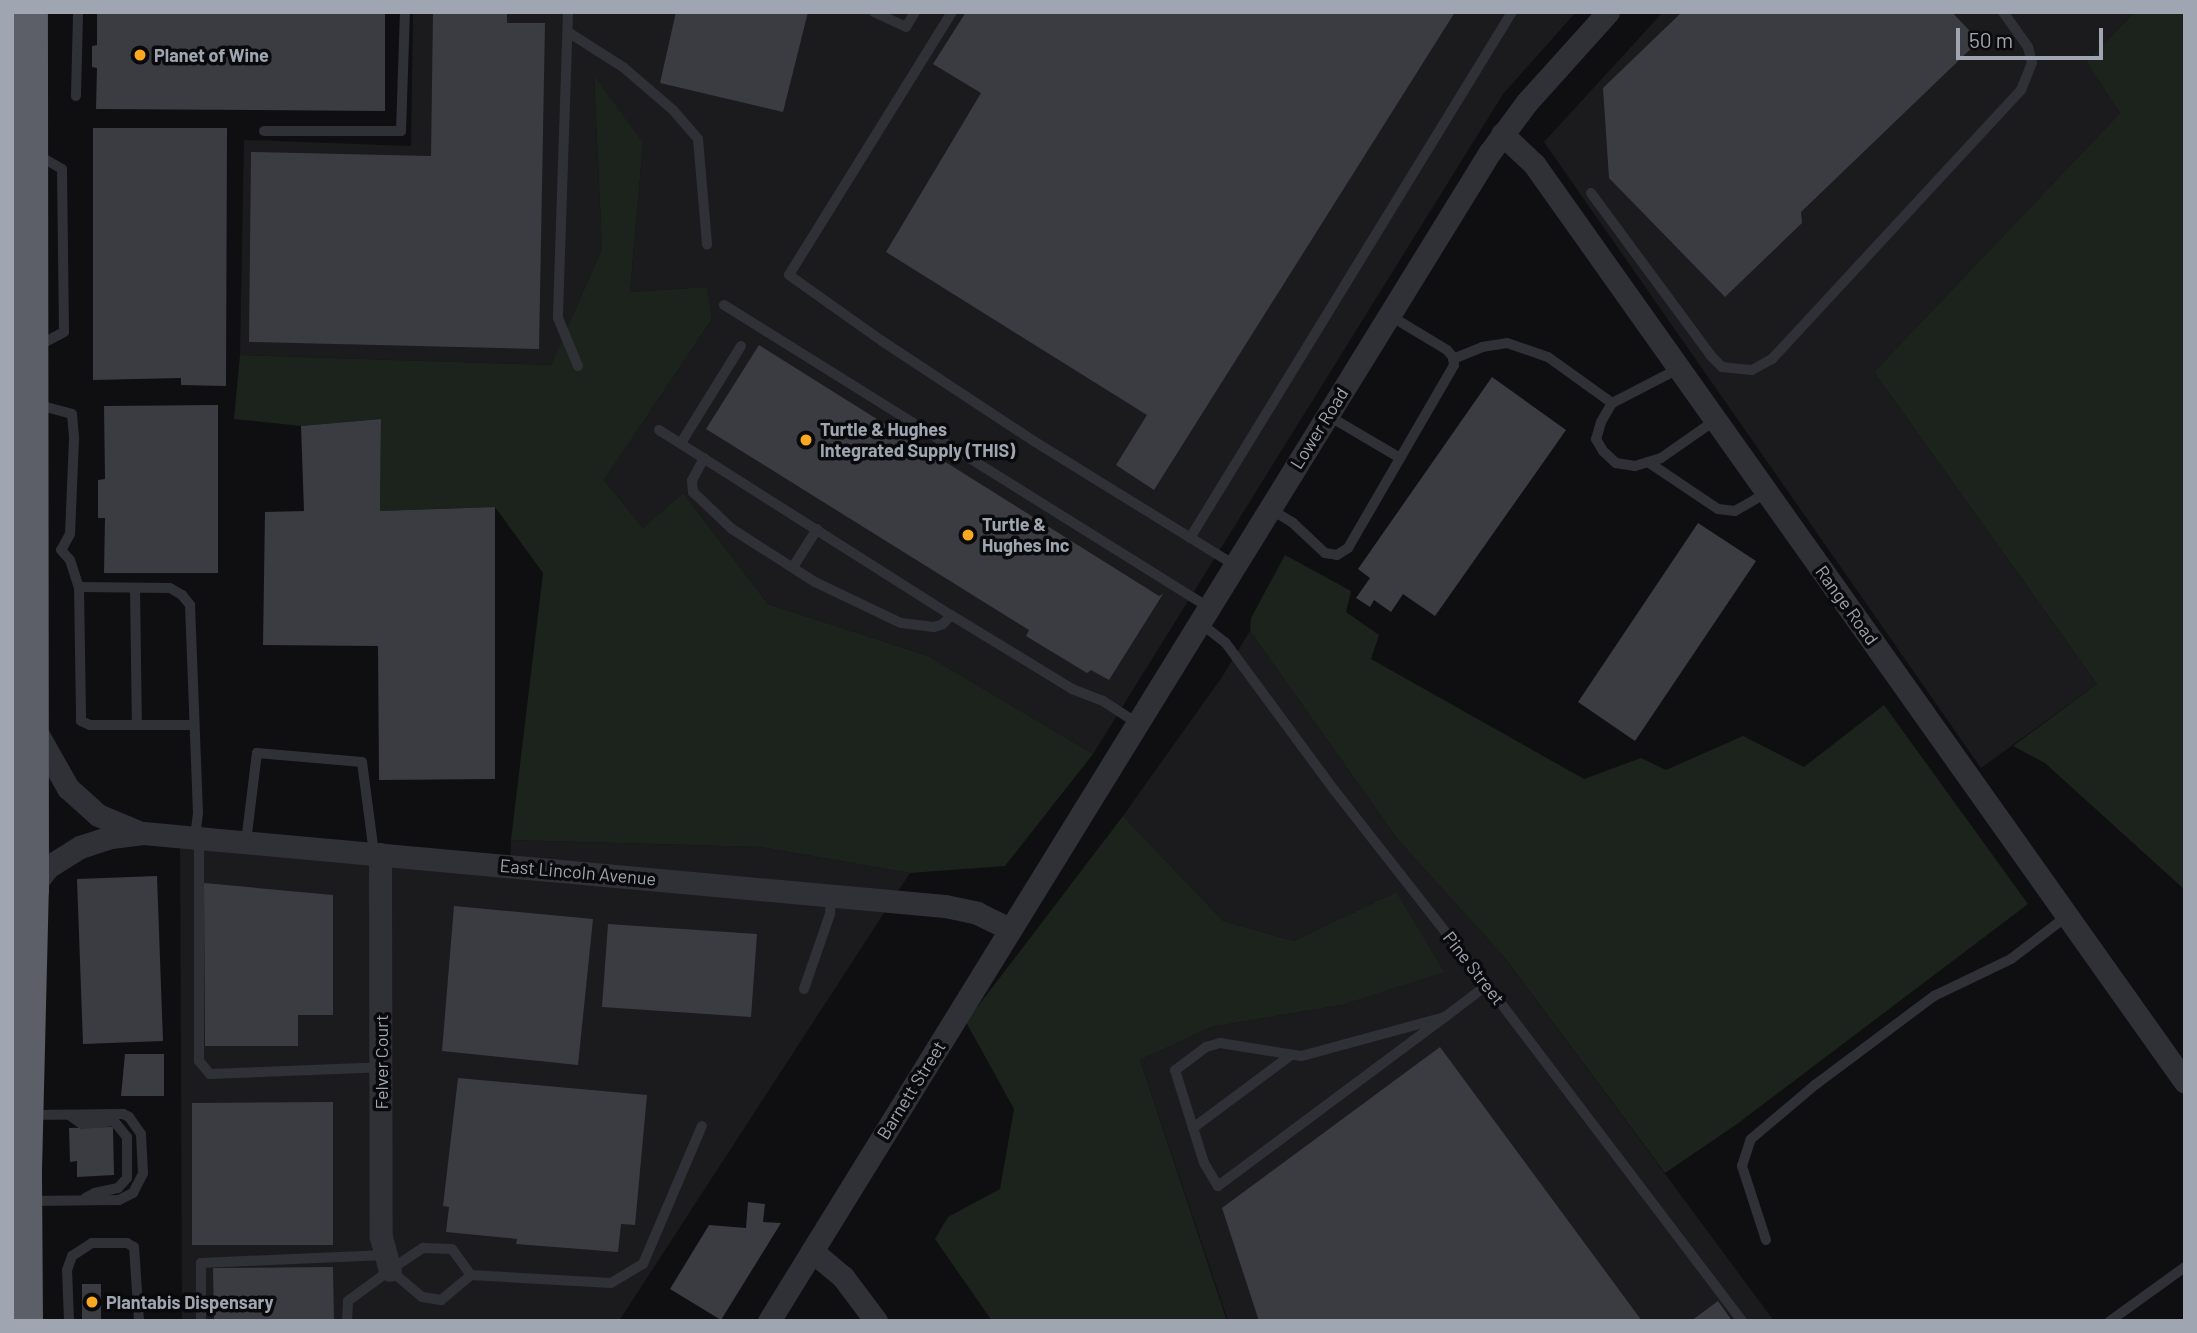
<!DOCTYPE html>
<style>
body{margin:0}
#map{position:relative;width:2197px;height:1333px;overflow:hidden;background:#0f0f11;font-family:Barlow,sans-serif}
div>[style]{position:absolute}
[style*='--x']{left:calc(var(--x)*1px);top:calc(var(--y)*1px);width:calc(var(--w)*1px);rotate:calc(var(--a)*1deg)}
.built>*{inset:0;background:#1b1b1e}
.green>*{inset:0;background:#1b231c}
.building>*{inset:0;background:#3b3c41}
.lane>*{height:10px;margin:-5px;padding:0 5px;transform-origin:5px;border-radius:5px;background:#303136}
.street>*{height:23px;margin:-11.5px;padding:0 11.5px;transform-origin:11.5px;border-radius:11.5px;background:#303136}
.highway>*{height:38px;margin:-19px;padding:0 19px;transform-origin:19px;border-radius:19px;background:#5c5f67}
.dots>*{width:19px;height:19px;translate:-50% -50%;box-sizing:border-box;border:4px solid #0a0a0c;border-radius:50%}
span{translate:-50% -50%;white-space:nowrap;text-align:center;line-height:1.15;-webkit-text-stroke:7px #0a0a0c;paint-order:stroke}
.poi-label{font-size:18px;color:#9fa6b2;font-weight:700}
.left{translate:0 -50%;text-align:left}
.street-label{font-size:18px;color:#9fa6b2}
.frame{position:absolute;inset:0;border:14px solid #9fa6b2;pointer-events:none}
.scale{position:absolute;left:1956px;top:28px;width:147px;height:32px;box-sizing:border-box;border:4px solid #9fa6b2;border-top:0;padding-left:9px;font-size:21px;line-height:24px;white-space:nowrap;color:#9fa6b2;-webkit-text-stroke:5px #0a0a0c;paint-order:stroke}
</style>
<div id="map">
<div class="built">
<div style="clip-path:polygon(413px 12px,1576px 12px,1503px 94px,1093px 754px,928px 656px,768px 604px,683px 493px,643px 528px,604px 480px,712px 319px,706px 287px,630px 292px,643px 144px,594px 78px,602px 249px,551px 365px,240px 355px,244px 140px,411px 146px)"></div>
<div style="clip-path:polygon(1663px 12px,2135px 12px,2088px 62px,2120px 113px,1874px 372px,2097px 684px,1981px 768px,1544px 142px)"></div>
<div style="clip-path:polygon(1250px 631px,1399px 841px,1506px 959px,1774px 1321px,1228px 1321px,1140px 1060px,1211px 1027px,1341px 1005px,1396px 892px,1294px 941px,1223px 921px,1123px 816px,1222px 677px)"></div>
<div style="clip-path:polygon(180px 828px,510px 862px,511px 840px,761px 847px,910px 873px,619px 1321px,182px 1321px)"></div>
</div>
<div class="green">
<div style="clip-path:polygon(2135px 12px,2185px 12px,2185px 890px,2045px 763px,2013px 746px,2097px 684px,1874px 372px,2120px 113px,2087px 62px)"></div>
<div style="clip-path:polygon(594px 76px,643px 143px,630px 292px,707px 287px,712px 319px,604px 480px,643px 528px,683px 493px,768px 604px,928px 656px,1093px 754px,1005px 866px,910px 873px,761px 847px,511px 840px,543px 573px,495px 507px,380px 511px,381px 419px,301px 426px,234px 419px,240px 355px,551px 365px,602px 249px)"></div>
<div style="clip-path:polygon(1285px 555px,1351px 591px,1346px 612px,1379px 635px,1371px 659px,1584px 779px,1641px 758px,1666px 770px,1743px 736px,1804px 767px,1884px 705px,2028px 904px,1737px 1124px,1665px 1173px,1506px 959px,1399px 841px,1250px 631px,1251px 618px)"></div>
<div style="clip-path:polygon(1123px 816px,1223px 921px,1294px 941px,1396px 892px,1444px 972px,1341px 1005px,1211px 1027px,1140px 1060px,1227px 1321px,992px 1321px,935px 1239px,948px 1217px,1000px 1189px,1014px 1109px,966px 1022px)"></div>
</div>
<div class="building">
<div style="clip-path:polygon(97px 12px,385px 12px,385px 111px,96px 109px,97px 68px,92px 67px,92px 46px,97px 45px)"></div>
<div style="clip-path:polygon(433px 12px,507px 12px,507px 23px,545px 23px,539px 349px,249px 342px,251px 152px,431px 156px)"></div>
<div style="clip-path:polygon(676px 12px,808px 12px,783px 112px,660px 83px)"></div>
<div style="clip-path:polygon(966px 12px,1455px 12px,1154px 490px,1116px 465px,1147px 415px,886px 252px,981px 93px,933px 64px)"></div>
<div style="clip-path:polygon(1682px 12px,1952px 12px,1979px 41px,1801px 212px,1802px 223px,1725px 297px,1609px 178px,1603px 88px)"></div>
<div style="clip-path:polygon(93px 128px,227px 128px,226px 386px,181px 385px,181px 378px,93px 380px)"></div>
<div style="clip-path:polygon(759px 345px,1159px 596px,1163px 594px,1109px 680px,1091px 670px,1087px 673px,1026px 636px,1029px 630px,706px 429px)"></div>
<div style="clip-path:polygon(1492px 377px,1566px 430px,1435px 616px,1403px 594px,1391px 612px,1374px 600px,1370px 607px,1356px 598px,1370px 578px,1358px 569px)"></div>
<div style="clip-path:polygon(218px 405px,218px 573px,104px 573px,105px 518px,98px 518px,98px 480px,105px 479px,104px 406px)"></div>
<div style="clip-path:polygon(381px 419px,380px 511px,495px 507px,495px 779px,379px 780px,378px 646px,263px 645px,265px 512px,304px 511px,301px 426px)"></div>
<div style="clip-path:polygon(1698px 523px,1756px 561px,1635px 741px,1578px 702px)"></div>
<div style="clip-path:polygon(157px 876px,163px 1041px,83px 1044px,77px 879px)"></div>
<div style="clip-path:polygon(204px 883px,333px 895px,333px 1015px,298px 1015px,298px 1046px,205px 1046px)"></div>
<div style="clip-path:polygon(454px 906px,593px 919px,578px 1065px,442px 1051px)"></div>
<div style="clip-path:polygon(608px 924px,757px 934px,751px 1017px,602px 1007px)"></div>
<div style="clip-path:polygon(1440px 1047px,1642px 1321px,1259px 1321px,1222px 1208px)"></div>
<div style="clip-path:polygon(125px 1054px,164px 1054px,164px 1096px,121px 1096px)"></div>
<div style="clip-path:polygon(458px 1078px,647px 1095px,635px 1225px,621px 1224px,618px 1252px,516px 1244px,517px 1239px,446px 1232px,449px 1207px,443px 1206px)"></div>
<div style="clip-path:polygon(333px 1102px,333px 1245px,192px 1245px,192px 1103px)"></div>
<div style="clip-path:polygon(113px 1127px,114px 1175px,77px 1177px,77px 1161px,70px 1162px,69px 1128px)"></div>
<div style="clip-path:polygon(748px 1202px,765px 1204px,763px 1222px,781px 1223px,721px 1320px,670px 1289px,709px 1225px,746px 1228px)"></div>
<div style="clip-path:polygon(333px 1267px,334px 1321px,214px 1321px,213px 1268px)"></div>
<div style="clip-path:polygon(82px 1284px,101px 1284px,101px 1321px,82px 1321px)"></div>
<div style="clip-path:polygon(1718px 1301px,1732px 1321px,1691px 1321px)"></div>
</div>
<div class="lane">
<div style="--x:568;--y:12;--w:306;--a:91.9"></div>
<div style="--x:558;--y:318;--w:52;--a:67.4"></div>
<div style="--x:874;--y:12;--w:35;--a:25"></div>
<div style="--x:906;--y:27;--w:17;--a:-59"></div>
<div style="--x:952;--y:12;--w:309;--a:121.8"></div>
<div style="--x:789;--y:275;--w:114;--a:35.4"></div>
<div style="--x:882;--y:341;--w:180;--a:33.4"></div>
<div style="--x:1032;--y:440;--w:238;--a:31.7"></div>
<div style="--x:568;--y:32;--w:65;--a:32.5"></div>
<div style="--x:623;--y:67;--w:66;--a:40.7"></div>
<div style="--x:673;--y:110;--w:38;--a:49"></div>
<div style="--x:698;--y:139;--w:106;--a:85.1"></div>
<div style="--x:76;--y:96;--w:84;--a:-88.6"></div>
<div style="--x:264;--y:131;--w:137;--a:0"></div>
<div style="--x:401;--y:131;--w:119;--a:-88.1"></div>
<div style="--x:36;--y:154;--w:30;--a:30"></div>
<div style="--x:62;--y:169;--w:163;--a:89.3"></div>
<div style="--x:64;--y:332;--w:32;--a:152"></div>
<div style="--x:1591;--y:193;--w:202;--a:53.6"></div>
<div style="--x:1711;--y:356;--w:16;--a:45"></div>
<div style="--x:1722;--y:367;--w:30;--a:6"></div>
<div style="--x:1752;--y:370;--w:23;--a:-29"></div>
<div style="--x:1772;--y:359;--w:367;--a:-47.2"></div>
<div style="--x:2021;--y:90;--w:29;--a:-68"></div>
<div style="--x:2032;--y:63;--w:16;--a:-104"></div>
<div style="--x:2028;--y:47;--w:43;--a:-125.5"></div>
<div style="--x:724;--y:305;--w:570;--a:31.96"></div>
<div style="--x:1453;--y:359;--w:31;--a:-22"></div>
<div style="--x:1482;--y:347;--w:25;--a:-9"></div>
<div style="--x:1507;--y:343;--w:43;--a:18.9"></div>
<div style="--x:1548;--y:357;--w:79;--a:35.7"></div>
<div style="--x:1678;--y:369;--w:74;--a:152.7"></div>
<div style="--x:1612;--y:403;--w:22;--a:120"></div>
<div style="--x:1601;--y:422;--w:18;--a:106"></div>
<div style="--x:1596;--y:439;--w:14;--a:60"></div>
<div style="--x:1603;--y:451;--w:18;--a:43"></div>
<div style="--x:1616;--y:463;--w:19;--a:9"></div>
<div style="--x:1635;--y:466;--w:27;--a:-17"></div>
<div style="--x:1661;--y:458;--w:65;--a:-34.9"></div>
<div style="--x:35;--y:404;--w:38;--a:15"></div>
<div style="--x:72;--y:414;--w:25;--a:85"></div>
<div style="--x:74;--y:439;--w:95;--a:92.4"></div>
<div style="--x:70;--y:534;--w:18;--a:119"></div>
<div style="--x:1327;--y:415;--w:85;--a:30.5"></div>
<div style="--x:659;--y:430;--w:346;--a:32.4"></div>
<div style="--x:951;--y:615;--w:142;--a:31.4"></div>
<div style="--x:1072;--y:689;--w:33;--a:21"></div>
<div style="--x:1103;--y:701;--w:40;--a:32.9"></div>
<div style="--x:681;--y:443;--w:114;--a:-58.3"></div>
<div style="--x:704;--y:458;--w:26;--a:118"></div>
<div style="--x:692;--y:481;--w:11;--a:85"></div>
<div style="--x:693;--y:492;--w:54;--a:43.5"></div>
<div style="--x:732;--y:529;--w:98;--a:32.6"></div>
<div style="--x:815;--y:582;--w:95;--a:25.5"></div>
<div style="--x:901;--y:623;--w:33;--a:7"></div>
<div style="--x:934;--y:627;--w:9;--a:-18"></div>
<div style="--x:943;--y:624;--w:12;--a:-48"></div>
<div style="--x:1648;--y:462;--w:84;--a:33.9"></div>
<div style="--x:1718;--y:509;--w:17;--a:7"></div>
<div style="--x:1735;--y:511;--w:34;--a:-30"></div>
<div style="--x:1270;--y:509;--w:27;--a:31"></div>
<div style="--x:1293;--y:523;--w:44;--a:43.2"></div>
<div style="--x:1325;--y:553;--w:12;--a:9"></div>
<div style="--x:1337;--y:555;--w:13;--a:-32"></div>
<div style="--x:1348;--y:548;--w:211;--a:-59.9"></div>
<div style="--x:1454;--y:365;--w:8;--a:-97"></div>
<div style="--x:1453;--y:357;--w:9;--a:-131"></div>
<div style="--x:1447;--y:350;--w:68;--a:-148.9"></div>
<div style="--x:1190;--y:538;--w:617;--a:-58.53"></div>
<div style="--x:61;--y:550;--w:13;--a:48"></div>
<div style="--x:70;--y:560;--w:28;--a:72"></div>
<div style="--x:79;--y:587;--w:134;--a:89.1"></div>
<div style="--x:81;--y:721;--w:10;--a:24"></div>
<div style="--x:90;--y:725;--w:104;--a:0"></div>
<div style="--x:793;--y:567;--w:45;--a:-57.7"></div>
<div style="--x:79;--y:587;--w:91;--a:0.6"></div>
<div style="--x:170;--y:588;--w:14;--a:30"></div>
<div style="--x:182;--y:595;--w:13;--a:51"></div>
<div style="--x:190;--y:605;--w:208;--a:87.8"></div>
<div style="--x:198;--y:813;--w:25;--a:97"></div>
<div style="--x:135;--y:588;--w:136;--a:89.2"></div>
<div style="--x:1199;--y:622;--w:33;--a:38"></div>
<div style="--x:1225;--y:642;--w:185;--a:53.6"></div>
<div style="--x:1335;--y:791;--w:246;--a:51.9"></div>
<div style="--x:1487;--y:985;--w:422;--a:52.8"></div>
<div style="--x:199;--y:838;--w:223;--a:90"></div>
<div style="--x:199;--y:1061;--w:17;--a:50"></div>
<div style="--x:210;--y:1074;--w:171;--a:-2.3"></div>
<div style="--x:246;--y:842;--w:90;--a:-83"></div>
<div style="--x:257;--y:753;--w:105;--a:4.9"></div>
<div style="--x:362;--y:762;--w:92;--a:82.5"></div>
<div style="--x:804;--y:989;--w:79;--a:-70.9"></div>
<div style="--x:830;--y:914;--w:18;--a:-87"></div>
<div style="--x:1445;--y:1017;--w:149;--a:164.8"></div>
<div style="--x:1301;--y:1056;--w:82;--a:-170.9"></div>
<div style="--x:1220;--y:1043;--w:15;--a:164"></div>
<div style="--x:1206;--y:1047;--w:39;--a:143"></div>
<div style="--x:1175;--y:1070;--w:97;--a:72.7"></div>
<div style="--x:1204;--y:1163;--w:27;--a:59"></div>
<div style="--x:1218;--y:1186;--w:283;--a:-36.7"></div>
<div style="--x:1445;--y:1017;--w:53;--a:-37.3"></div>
<div style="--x:69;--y:1115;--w:16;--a:35"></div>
<div style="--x:82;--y:1124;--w:32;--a:-5"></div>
<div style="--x:114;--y:1121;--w:21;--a:51"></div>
<div style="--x:127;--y:1137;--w:41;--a:90"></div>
<div style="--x:127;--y:1178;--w:13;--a:132"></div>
<div style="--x:118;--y:1188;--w:24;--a:168"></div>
<div style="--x:95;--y:1193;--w:11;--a:153"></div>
<div style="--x:1193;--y:1128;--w:121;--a:-36.6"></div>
<div style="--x:29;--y:1201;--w:90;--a:-0.6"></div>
<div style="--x:119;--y:1200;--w:16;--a:-27"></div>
<div style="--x:133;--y:1193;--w:22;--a:-63"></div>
<div style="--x:143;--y:1173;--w:39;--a:-93"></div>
<div style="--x:141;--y:1134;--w:21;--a:-125"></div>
<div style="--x:129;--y:1117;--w:7;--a:-153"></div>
<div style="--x:123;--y:1114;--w:93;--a:179.4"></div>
<div style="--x:1766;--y:1240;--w:78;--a:-108"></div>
<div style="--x:1742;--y:1166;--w:28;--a:-72"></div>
<div style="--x:1751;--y:1139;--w:84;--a:-40.2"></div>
<div style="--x:1815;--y:1085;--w:149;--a:-36.8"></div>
<div style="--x:1934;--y:996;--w:85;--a:-25.7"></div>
<div style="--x:2011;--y:959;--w:71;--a:-37.5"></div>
<div style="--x:471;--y:1275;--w:140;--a:3.3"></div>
<div style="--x:611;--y:1283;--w:37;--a:-31"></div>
<div style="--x:643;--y:1264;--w:150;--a:-66.9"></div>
<div style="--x:69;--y:1321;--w:51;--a:-92.2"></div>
<div style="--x:67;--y:1270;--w:15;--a:-70"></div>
<div style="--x:72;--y:1256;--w:24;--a:-33"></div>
<div style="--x:92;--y:1243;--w:35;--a:0"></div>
<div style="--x:127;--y:1243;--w:8;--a:30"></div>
<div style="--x:134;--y:1247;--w:74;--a:86.1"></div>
<div style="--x:201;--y:1321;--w:58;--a:-90"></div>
<div style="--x:201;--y:1263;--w:185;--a:-2.5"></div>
<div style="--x:347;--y:1321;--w:20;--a:-87"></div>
<div style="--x:348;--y:1301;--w:52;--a:-36.4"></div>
<div style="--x:390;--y:1270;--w:40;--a:-34"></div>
<div style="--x:423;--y:1248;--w:29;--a:2"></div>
<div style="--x:452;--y:1249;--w:32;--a:54"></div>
<div style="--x:471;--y:1275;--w:39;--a:140"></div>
<div style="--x:441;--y:1300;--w:19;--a:-171"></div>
<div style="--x:422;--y:1297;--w:42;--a:-139.8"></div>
<div style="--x:2110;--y:1321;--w:92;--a:-35.8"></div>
</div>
<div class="street">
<div style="--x:1502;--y:134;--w:44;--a:43.2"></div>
<div style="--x:1534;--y:164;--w:1125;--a:54.66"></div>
<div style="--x:34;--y:728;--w:69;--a:60.5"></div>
<div style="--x:68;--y:788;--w:40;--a:42"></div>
<div style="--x:98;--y:815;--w:41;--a:22.8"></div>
<div style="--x:380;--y:854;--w:383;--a:89.9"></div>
<div style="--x:381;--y:1237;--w:34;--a:75"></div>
<div style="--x:30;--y:890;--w:29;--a:-52"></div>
<div style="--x:48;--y:867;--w:38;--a:-32"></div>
<div style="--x:80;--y:847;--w:33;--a:-18"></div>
<div style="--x:111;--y:837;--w:32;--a:-7"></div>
<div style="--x:143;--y:833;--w:805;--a:5.2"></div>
<div style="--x:945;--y:906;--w:33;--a:12"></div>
<div style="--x:977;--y:913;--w:37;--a:26"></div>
<div style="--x:812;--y:1251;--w:40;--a:40"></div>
<div style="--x:843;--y:1277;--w:55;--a:53.1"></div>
<div style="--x:769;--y:1321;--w:1373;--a:-58.34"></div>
<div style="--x:1490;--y:152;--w:62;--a:-53.5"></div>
<div style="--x:1527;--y:102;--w:121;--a:-48"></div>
</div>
<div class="highway">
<div style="--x:24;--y:1321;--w:151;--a:-90.4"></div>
<div style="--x:23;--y:1170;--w:280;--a:-88.6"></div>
<div style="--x:30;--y:890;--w:878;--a:-90.07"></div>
</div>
<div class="dots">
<div style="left:140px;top:55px;background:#f9a81f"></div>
<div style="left:806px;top:440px;background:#f9a81f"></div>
<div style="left:968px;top:535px;background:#f9a81f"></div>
<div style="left:92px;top:1302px;background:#f9a81f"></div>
</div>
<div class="poi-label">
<span class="left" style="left:154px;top:55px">Planet of Wine</span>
<span class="left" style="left:820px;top:440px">Turtle &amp; Hughes<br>Integrated Supply (THIS)</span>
<span class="left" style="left:982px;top:535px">Turtle &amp;<br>Hughes Inc</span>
<span class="left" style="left:106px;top:1302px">Plantabis Dispensary</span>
</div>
<div class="street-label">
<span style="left:1319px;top:428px;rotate:-58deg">Lower Road</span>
<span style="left:1847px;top:605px;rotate:54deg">Range Road</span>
<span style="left:578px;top:872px;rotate:5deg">East Lincoln Avenue</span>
<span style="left:1474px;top:968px;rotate:52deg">Pine Street</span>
<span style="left:381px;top:1062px;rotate:-90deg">Felver Court</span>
<span style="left:911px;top:1090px;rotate:-58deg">Barnett Street</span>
</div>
<div class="frame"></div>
<div class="scale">50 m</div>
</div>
